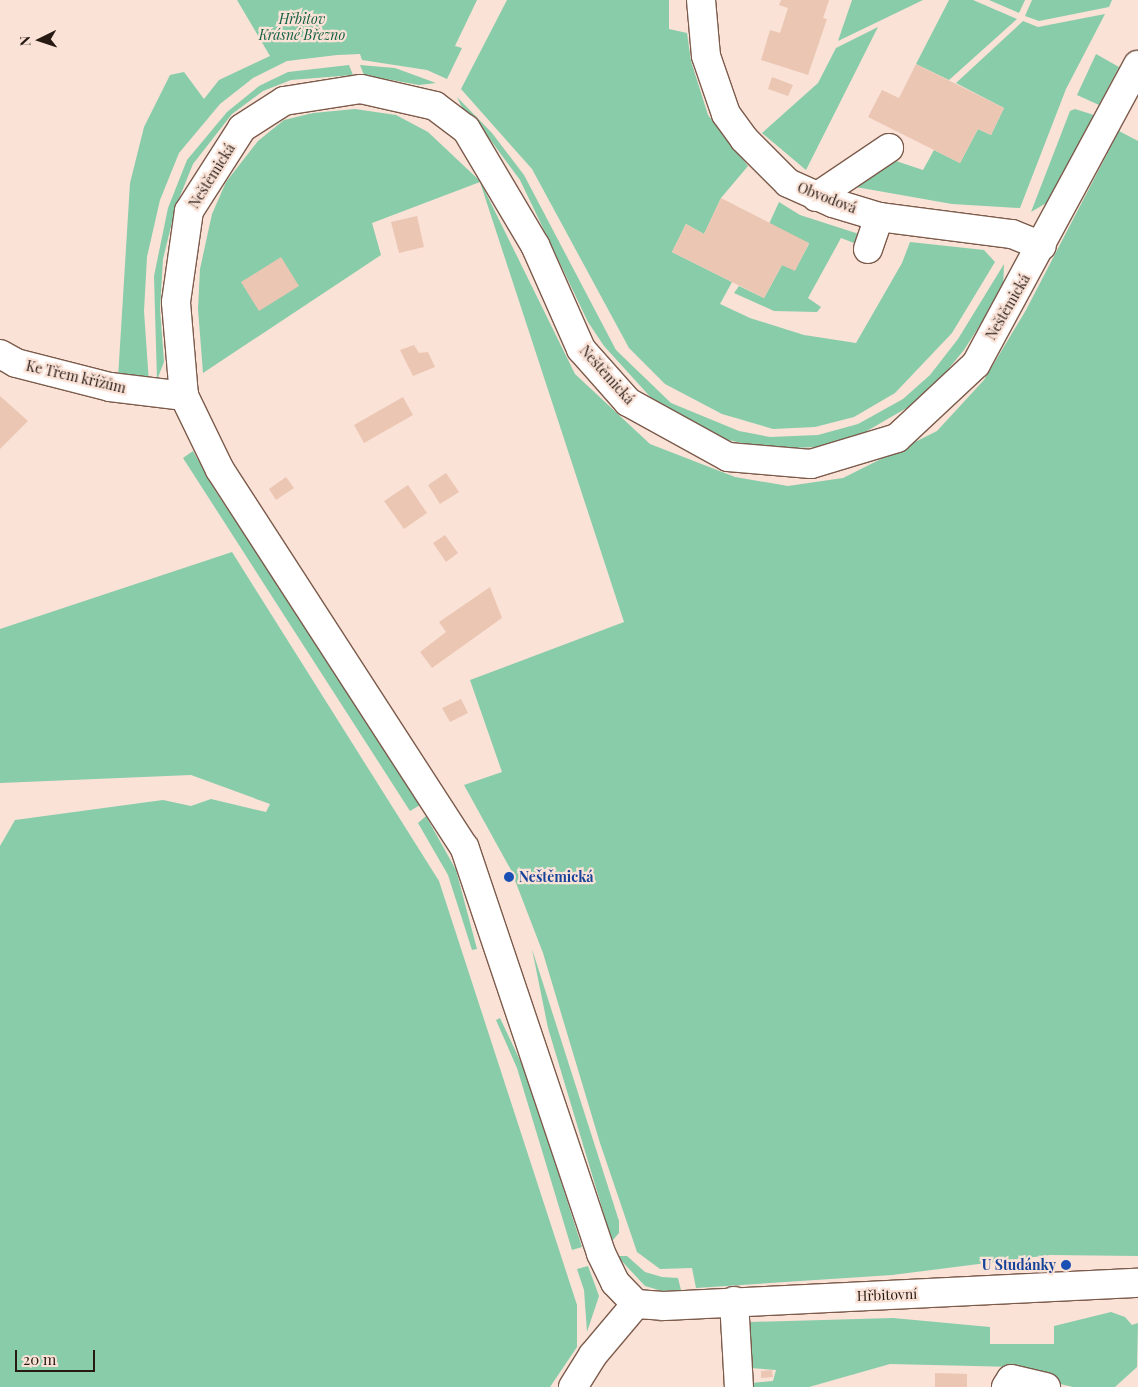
<!DOCTYPE html>
<meta charset="utf-8">
<style>
body{margin:0}
#map{position:relative;width:1138px;height:1387px;overflow:hidden;background:#fae2d7;font-family:"Playfair Display",serif}
div>[style]{position:absolute}
[style*='--x']{left:calc(var(--x)*1px);top:calc(var(--y)*1px);width:calc(var(--w)*1px);rotate:calc(var(--a)*1deg)}
.green>*{inset:0;background:#8ca}
.building>*{inset:0;background:#ebc6b3}
.roads{filter:drop-shadow(1px 0 #7c5b4b) drop-shadow(-1px 0 #7c5b4b) drop-shadow(0 1px #7c5b4b) drop-shadow(0 -1px #7c5b4b)}
.minor>*{height:28px;margin:-14px;padding:0 14px;transform-origin:14px;border-radius:14px;background:#fff}
.dots>*{width:14px;height:14px;translate:-50% -50%;box-sizing:border-box;border:2px solid #fae2d7;border-radius:50%}
span{translate:-50% -50%;white-space:nowrap;text-align:center;line-height:1.15;-webkit-text-stroke:4.5px #fae2d7;paint-order:stroke}
.park-label{font-size:14px;color:#156143;font-style:italic}
.street-label{font-size:14px;color:#271a13}
.transit-label{font-size:14px;color:#164399;font-weight:700}
.left{translate:0 -50%;text-align:left}
.right{translate:-100% -50%;text-align:right}
.north{position:absolute;left:15px;top:15px;width:50px;height:50px;-webkit-text-stroke:4px #fae2d7;paint-order:stroke;rotate:266deg;font-size:14px;font-weight:700;line-height:20px;text-align:center;color:#271a13}
.north::after{content:'';display:block;margin:auto;width:18px;height:22px;background:#271a13;clip-path:polygon(50% 0,100% 100%,50% 72%,0 100%)}
.scale{position:absolute;left:15px;top:1350px;width:80px;height:22px;box-sizing:border-box;border:2px solid #271a13;border-top:0;padding-left:6px;font-size:15px;line-height:18px;white-space:nowrap;color:#271a13;-webkit-text-stroke:4px #fae2d7;paint-order:stroke}
</style>
<div id="map">
<div class="green">
<div style="clip-path:polygon(237px 0,477px 0,455px 46px,462px 48px,447px 79px,427px 70px,362px 60px,360px 54px,337px 55px,287px 61px,253px 78px,220px 104px,179px 153px,160px 200px,147px 257px,144px 311px,149px 383px,118px 378px,130px 183px,144px 127px,170px 75px,184px 72px,204px 99px,219px 80px,270px 56px)"></div>
<div style="clip-path:polygon(507px 0,669px 0,669px 29px,687px 33px,691px 61px,708px 115px,748px 166px,721px 198px,704px 234px,686px 224px,672px 252px,732px 282px,720px 304px,750px 318px,804px 335px,856px 343px,902px 263px,910px 242px,984px 250px,995px 262px,952px 333px,895px 393px,854px 417px,815px 427px,773px 429px,722px 414px,665px 384px,629px 348px,532px 169px,461px 89px)"></div>
<div style="clip-path:polygon(852px 0,923px 0,838px 41px)"></div>
<div style="clip-path:polygon(949px 0,973px 0,1017px 19px,949px 80px,916px 64px)"></div>
<div style="clip-path:polygon(989px 0,1025px 0,1019px 13px)"></div>
<div style="clip-path:polygon(1032px 0,1112px 0,1109px 7px,1039px 21px,1025px 16px)"></div>
<div style="clip-path:polygon(1105px 14px,1066px 89px,1020px 208px,952px 204px,850px 186px,887px 158px,923px 170px,934px 150px,960px 163px,978px 129px,991px 135px,1004px 108px,956px 83px,1023px 21px,1038px 27px)"></div>
<div style="clip-path:polygon(878px 27px,806px 170px,762px 133px,818px 83px,836px 48px)"></div>
<div style="clip-path:polygon(1096px 54px,1119px 67px,1099px 105px,1077px 95px)"></div>
<div style="clip-path:polygon(349px 65px,353px 75px,291px 80px,263px 91px,232px 114px,193px 164px,176px 206px,163px 259px,160px 309px,164px 362px,157px 380px,154px 276px,168px 208px,187px 160px,227px 112px,259px 86px,288px 72px)"></div>
<div style="clip-path:polygon(360px 65px,395px 68px,436px 83px,419px 85px,364px 75px)"></div>
<div style="clip-path:polygon(457px 97px,492px 133px,524px 175px,616px 350px,671px 403px,739px 431px,770px 437px,818px 435px,858px 424px,903px 399px,930px 375px,958px 339px,1004px 264px,1003px 289px,964px 350px,936px 384px,910px 406px,860px 435px,816px 447px,770px 449px,719px 438px,664px 412px,604px 346px,588px 322px,520px 180px,489px 138px,466px 116px)"></div>
<div style="clip-path:polygon(355px 109px,396px 115px,428px 132px,480px 181px,575px 374px,650px 444px,735px 477px,788px 486px,843px 478px,937px 431px,984px 380px,1026px 310px,1119px 131px,1138px 141px,1138px 1256px,1050px 1255px,892px 1275px,696px 1288px,692px 1268px,660px 1269px,637px 1252px,600px 1143px,543px 953px,511px 870px,464px 785px,502px 772px,470px 680px,624px 622px,480px 182px,372px 223px,381px 255px,203px 373px,198px 309px,200px 269px,212px 214px,226px 182px,258px 141px,284px 120px,313px 113px)"></div>
<div style="clip-path:polygon(1075px 109px,1094px 115px,1048px 202px,1031px 212px,1070px 111px)"></div>
<div style="clip-path:polygon(779px 202px,800px 215px,859px 234px,854px 243px,841px 238px,808px 298px,821px 307px,817px 312px,774px 311px,734px 293px,739px 286px,764px 298px,782px 265px,795px 270px,809px 244px,769px 224px)"></div>
<div style="clip-path:polygon(193px 451px,216px 492px,325px 654px,420px 805px,410px 811px,183px 458px)"></div>
<div style="clip-path:polygon(232px 552px,439px 881px,577px 1305px,577px 1347px,550px 1387px,0 1387px,0 846px,15px 820px,163px 800px,191px 806px,211px 799px,266px 812px,270px 804px,191px 775px,0 783px,0 629px)"></div>
<div style="clip-path:polygon(426px 816px,456px 870px,477px 949px,472px 950px,448px 875px,418px 823px)"></div>
<div style="clip-path:polygon(532px 949px,619px 1221px,619px 1233px,612px 1241px,548px 1028px)"></div>
<div style="clip-path:polygon(500px 1018px,526px 1073px,582px 1247px,572px 1250px,517px 1068px,496px 1020px)"></div>
<div style="clip-path:polygon(617px 1256px,627px 1256px,645px 1272px,662px 1277px,678px 1278px,681px 1290px,662px 1291px,645px 1286px)"></div>
<div style="clip-path:polygon(588px 1266px,599px 1296px,587px 1332px,584px 1290px,577px 1269px)"></div>
<div style="clip-path:polygon(1111px 1312px,1125px 1317px,1132px 1325px,1138px 1323px,1137px 1367px,1115px 1387px,1073px 1387px,1043px 1380px,1016px 1367px,890px 1364px,809px 1387px,751px 1387px,751px 1383px,773px 1381px,776px 1370px,750px 1368px,750px 1322px,893px 1318px,990px 1327px,990px 1344px,1054px 1344px,1054px 1326px)"></div>
</div>
<div class="building">
<div style="clip-path:polygon(781px 0,829px 0,823px 18px,827px 19px,808px 75px,761px 60px,770px 30px,780px 33px,788px 8px,779px 5px)"></div>
<div style="clip-path:polygon(916px 64px,1004px 108px,991px 135px,978px 129px,960px 163px,868px 117px,882px 90px,899px 98px)"></div>
<div style="clip-path:polygon(772px 77px,793px 85px,788px 96px,768px 89px)"></div>
<div style="clip-path:polygon(721px 198px,809px 243px,795px 271px,782px 265px,764px 298px,672px 252px,686px 224px,704px 234px)"></div>
<div style="clip-path:polygon(417px 216px,424px 247px,399px 253px,391px 222px)"></div>
<div style="clip-path:polygon(281px 257px,299px 286px,259px 311px,241px 282px)"></div>
<div style="clip-path:polygon(414px 345px,419px 353px,428px 352px,435px 367px,413px 376px,400px 350px)"></div>
<div style="clip-path:polygon(0 396px,28px 421px,0 449px)"></div>
<div style="clip-path:polygon(403px 397px,413px 415px,364px 443px,354px 425px)"></div>
<div style="clip-path:polygon(446px 473px,459px 492px,440px 504px,428px 485px)"></div>
<div style="clip-path:polygon(286px 477px,294px 488px,276px 500px,269px 489px)"></div>
<div style="clip-path:polygon(408px 485px,427px 513px,404px 529px,384px 501px)"></div>
<div style="clip-path:polygon(445px 535px,458px 553px,446px 562px,433px 543px)"></div>
<div style="clip-path:polygon(490px 587px,502px 618px,432px 668px,420px 652px,446px 632px,439px 622px)"></div>
<div style="clip-path:polygon(461px 699px,468px 713px,450px 722px,442px 708px)"></div>
<div style="clip-path:polygon(772px 1370px,773px 1377px,761px 1378px,761px 1371px)"></div>
<div style="clip-path:polygon(935px 1373px,967px 1374px,967px 1387px,935px 1387px)"></div>
</div>
<div class="roads">
<div class="minor">
<div style="--x:701;--y:0;--w:56;--a:84.9"></div>
<div style="--x:706;--y:56;--w:61;--a:71"></div>
<div style="--x:726;--y:114;--w:31;--a:54"></div>
<div style="--x:744;--y:139;--w:62;--a:45"></div>
<div style="--x:788;--y:183;--w:49;--a:24"></div>
<div style="--x:833;--y:203;--w:48;--a:16.9"></div>
<div style="--x:879;--y:217;--w:134;--a:7.3"></div>
<div style="--x:1012;--y:234;--w:32;--a:22"></div>
<div style="--x:816;--y:197;--w:88;--a:-33.9"></div>
<div style="--x:868;--y:249;--w:34;--a:-71"></div>
<div style="--x:0;--y:354;--w:18;--a:29"></div>
<div style="--x:16;--y:363;--w:97;--a:14.3"></div>
<div style="--x:110;--y:387;--w:75;--a:6.9"></div>
<div style="--x:734;--y:1301;--w:86;--a:86.7"></div>
<div style="--x:636;--y:1304;--w:30;--a:-134"></div>
<div style="--x:615;--y:1282;--w:32;--a:-116"></div>
<div style="--x:601;--y:1253;--w:428;--a:-108.6"></div>
<div style="--x:464;--y:847;--w:449;--a:-122.9"></div>
<div style="--x:220;--y:470;--w:82;--a:-115.9"></div>
<div style="--x:184;--y:396;--w:94;--a:-94.9"></div>
<div style="--x:176;--y:302;--w:92;--a:-81.9"></div>
<div style="--x:189;--y:211;--w:98;--a:-57.4"></div>
<div style="--x:242;--y:128;--w:50;--a:-32.7"></div>
<div style="--x:284;--y:101;--w:78;--a:-8.9"></div>
<div style="--x:361;--y:89;--w:76;--a:12.9"></div>
<div style="--x:435;--y:106;--w:39;--a:37"></div>
<div style="--x:466;--y:129;--w:135;--a:59.3"></div>
<div style="--x:535;--y:245;--w:114;--a:66.1"></div>
<div style="--x:581;--y:349;--w:71;--a:48.4"></div>
<div style="--x:628;--y:402;--w:114;--a:28.8"></div>
<div style="--x:728;--y:457;--w:83;--a:4.8"></div>
<div style="--x:811;--y:464;--w:90;--a:-16.8"></div>
<div style="--x:897;--y:438;--w:108;--a:-43.1"></div>
<div style="--x:976;--y:364;--w:340;--a:-61.6"></div>
<div style="--x:636;--y:1304;--w:27;--a:4"></div>
<div style="--x:663;--y:1306;--w:476;--a:-2.8"></div>
<div style="--x:573;--y:1387;--w:38;--a:-58"></div>
<div style="--x:593;--y:1355;--w:67;--a:-49.9"></div>
<div style="--x:1006;--y:1387;--w:9;--a:-58"></div>
<div style="--x:1011;--y:1379;--w:36;--a:13"></div>
</div>
</div>
<div class="dots">
<div style="left:509px;top:877px;background:#1a4fb4"></div>
<div style="left:1066px;top:1265px;background:#1a4fb4"></div>
</div>
<div class="park-label">
<span style="left:302px;top:27px">Hřbitov<br>Krásné Březno</span>
</div>
<div class="street-label">
<span style="left:212px;top:176px;rotate:-58deg">Neštěmická</span>
<span style="left:827px;top:198px;rotate:21deg">Obvodová</span>
<span style="left:1008px;top:307px;rotate:-60deg">Neštěmická</span>
<span style="left:607px;top:375px;rotate:48deg">Neštěmická</span>
<span style="left:76px;top:377px;rotate:13deg">Ke Třem křížům</span>
<span style="left:887px;top:1295px;rotate:-2deg">Hřbitovní</span>
</div>
<div class="transit-label">
<span class="left" style="left:519px;top:877px">Neštěmická</span>
<span class="right" style="left:1056px;top:1265px">U Studánky</span>
</div>
<div class="north">N</div>
<div class="scale">20 m</div>
</div>
